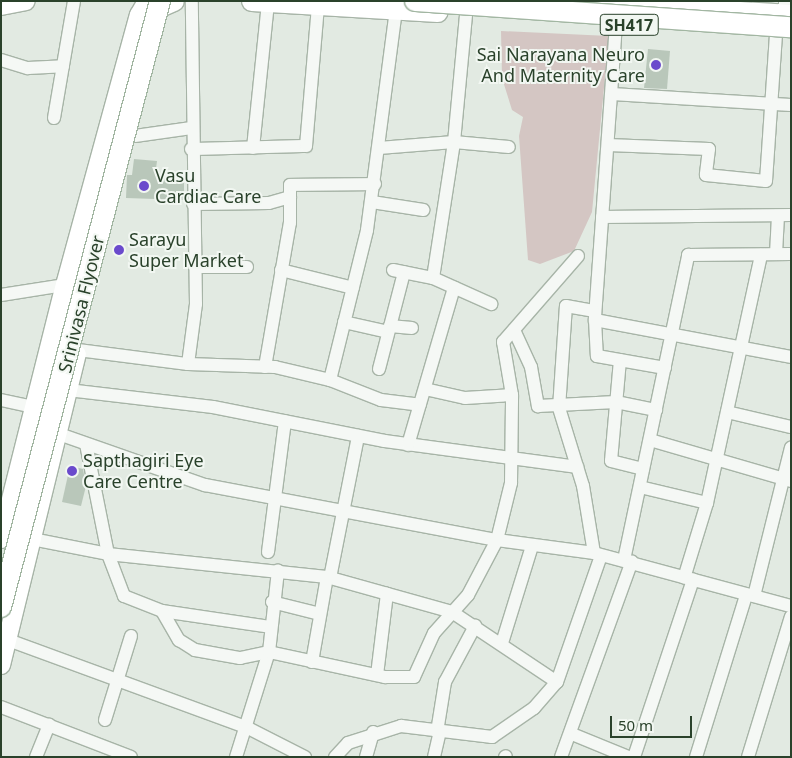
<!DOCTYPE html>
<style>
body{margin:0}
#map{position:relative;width:792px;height:758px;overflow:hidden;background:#e2eae2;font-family:"Noto Sans",sans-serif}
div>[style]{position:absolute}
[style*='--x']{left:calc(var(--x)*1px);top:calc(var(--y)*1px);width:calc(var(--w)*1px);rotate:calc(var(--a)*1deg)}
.green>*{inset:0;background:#d4c6c3}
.building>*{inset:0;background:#b9c7ba}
.roads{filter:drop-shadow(1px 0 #a7b4a7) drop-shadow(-1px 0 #a7b4a7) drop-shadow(0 1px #a7b4a7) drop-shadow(0 -1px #a7b4a7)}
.street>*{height:12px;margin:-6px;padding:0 6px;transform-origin:6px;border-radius:6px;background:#f5f8f5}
.secondary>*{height:18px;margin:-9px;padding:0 9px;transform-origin:9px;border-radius:9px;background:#fff}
.primary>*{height:20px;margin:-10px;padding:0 10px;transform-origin:10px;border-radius:10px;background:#fff}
.bridges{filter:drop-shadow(1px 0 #a2b6a2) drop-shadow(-1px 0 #a2b6a2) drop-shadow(0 1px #a2b6a2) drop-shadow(0 -1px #a2b6a2)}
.primary-bridge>*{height:20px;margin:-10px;padding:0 10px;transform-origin:10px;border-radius:10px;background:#fff}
.dots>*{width:14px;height:14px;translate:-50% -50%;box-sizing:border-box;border:2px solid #f2f7f2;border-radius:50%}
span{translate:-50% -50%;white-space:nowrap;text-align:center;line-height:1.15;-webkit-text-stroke:4px #f2f7f2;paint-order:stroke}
.shield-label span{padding:1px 4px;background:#f2f7f2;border:1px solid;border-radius:4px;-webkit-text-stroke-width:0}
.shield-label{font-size:16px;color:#2a422b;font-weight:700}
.poi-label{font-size:18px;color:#2a422b}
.right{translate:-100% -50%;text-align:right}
.left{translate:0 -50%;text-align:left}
.street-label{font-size:18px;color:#2a422b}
.frame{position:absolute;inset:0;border:2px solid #2a422b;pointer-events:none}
.scale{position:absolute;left:610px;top:716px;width:82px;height:22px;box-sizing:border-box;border:2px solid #2a422b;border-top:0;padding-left:6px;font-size:15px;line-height:18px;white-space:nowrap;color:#2a422b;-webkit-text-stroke:4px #f2f7f2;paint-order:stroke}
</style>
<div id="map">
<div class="green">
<div style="clip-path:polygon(501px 31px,609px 36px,592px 212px,574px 251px,540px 264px,528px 260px,519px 136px,523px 117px,512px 110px,502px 78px)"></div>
</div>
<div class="building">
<div style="clip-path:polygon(648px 49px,670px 51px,667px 89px,644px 88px)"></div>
<div style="clip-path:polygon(134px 159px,157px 161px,155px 176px,184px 177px,184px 200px,126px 198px,127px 175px,132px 175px)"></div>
<div style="clip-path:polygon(70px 466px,83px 469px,86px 486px,81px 506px,62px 502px)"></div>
</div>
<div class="roads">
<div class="street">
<div style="--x:783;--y:14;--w:13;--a:-81"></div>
<div style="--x:616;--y:24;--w:297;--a:94.1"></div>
<div style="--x:595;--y:320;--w:199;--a:10.7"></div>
<div style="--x:1;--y:60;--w:28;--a:17"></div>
<div style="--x:28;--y:68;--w:35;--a:-3"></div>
<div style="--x:612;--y:94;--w:179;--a:3.5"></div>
<div style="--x:54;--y:118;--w:119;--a:-80.3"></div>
<div style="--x:135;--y:136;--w:57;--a:-8.1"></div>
<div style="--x:608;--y:145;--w:101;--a:2.3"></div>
<div style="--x:709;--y:149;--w:26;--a:97"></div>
<div style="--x:706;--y:175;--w:60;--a:5.7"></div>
<div style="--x:766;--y:181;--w:145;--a:-86.1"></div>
<div style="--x:253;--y:148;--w:147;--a:-84.1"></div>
<div style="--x:379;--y:148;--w:75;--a:-4.6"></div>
<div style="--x:454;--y:142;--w:55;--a:5.2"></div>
<div style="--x:191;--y:149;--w:115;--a:-1.5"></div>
<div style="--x:306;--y:146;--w:142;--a:-85.1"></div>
<div style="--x:372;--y:202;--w:52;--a:8.9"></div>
<div style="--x:193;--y:204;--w:76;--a:-0.8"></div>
<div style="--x:269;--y:203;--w:22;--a:-16"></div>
<div style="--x:602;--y:217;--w:189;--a:-0.6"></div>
<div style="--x:776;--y:254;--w:38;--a:-87"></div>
<div style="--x:195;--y:267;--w:52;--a:0"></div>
<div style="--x:281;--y:270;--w:74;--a:14"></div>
<div style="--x:393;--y:270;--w:41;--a:11.3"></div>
<div style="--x:433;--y:278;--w:64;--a:24.1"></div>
<div style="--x:433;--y:278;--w:138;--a:-81.2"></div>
<div style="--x:454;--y:142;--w:129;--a:-84.6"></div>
<div style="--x:1;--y:295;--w:65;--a:-8.9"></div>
<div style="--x:595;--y:320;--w:36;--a:87"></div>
<div style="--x:597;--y:356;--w:69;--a:10"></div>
<div style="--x:344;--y:322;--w:45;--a:12.8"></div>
<div style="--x:390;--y:326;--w:22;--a:5"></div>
<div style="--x:514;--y:330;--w:41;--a:65.3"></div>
<div style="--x:531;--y:367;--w:40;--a:80"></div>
<div style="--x:538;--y:406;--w:78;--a:-2.9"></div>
<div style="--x:616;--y:402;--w:41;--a:11.3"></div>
<div style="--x:78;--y:350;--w:111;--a:7.3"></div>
<div style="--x:188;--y:364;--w:87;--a:2"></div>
<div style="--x:275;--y:367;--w:57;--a:13.3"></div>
<div style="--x:330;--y:380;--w:55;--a:21.4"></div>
<div style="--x:381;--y:400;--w:39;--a:7"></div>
<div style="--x:620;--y:360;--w:101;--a:95.1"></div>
<div style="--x:611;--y:461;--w:33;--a:14"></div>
<div style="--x:188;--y:364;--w:61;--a:-82.4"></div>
<div style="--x:196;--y:304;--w:303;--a:-90.8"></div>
<div style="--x:265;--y:367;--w:146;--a:-80.2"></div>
<div style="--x:290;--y:223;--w:38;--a:-90"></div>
<div style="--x:290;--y:185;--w:85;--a:-0.7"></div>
<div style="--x:379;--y:369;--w:100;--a:-75.5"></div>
<div style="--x:330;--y:380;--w:154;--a:-76.1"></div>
<div style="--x:367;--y:230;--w:223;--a:-82.5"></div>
<div style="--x:425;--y:389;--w:41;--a:12.7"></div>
<div style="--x:465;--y:398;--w:47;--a:-3.7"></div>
<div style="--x:68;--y:390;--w:146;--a:6.7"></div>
<div style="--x:213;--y:407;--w:175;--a:11.2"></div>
<div style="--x:385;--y:441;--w:194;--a:7.7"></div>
<div style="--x:1;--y:400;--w:35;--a:12"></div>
<div style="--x:727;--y:412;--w:66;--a:13.2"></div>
<div style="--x:59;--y:434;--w:155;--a:19.3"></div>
<div style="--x:205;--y:485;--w:297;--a:10.7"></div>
<div style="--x:497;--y:540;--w:98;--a:7.6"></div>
<div style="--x:594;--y:553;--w:204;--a:15.1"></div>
<div style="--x:650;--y:440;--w:147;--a:16.2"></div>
<div style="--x:86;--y:444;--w:112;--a:78.7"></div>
<div style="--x:108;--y:554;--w:45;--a:69.1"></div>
<div style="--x:124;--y:596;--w:41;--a:21.5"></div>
<div style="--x:162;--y:611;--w:109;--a:8.4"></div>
<div style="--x:408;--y:445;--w:164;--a:-73.7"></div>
<div style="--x:640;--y:487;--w:69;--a:13.4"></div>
<div style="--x:707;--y:503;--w:78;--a:107"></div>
<div style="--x:707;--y:503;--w:254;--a:-77.7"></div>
<div style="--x:32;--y:539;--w:77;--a:11.2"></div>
<div style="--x:108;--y:554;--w:220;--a:6"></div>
<div style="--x:327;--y:577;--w:130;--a:15.6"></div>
<div style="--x:452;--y:612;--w:126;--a:33.7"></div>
<div style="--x:557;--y:682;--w:133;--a:-70.8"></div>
<div style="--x:268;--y:552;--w:132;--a:-82.6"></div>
<div style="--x:594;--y:553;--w:68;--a:-99.3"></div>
<div style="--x:583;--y:486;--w:82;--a:-107.1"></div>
<div style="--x:559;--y:408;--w:102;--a:-86.1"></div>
<div style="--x:566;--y:306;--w:28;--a:10"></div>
<div style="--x:624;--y:560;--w:312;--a:-78.1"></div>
<div style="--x:688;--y:255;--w:103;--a:-0.6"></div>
<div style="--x:330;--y:578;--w:145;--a:-78.8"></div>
<div style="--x:754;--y:596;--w:153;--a:-76"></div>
<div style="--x:272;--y:602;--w:49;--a:14"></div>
<div style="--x:162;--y:611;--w:34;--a:60"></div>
<div style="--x:179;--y:640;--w:19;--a:32"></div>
<div style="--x:195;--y:650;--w:46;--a:10.1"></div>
<div style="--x:240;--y:658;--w:30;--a:-12"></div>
<div style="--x:269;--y:652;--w:119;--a:12.2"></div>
<div style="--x:385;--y:677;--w:29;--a:0"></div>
<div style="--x:414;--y:677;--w:48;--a:-65.6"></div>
<div style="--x:434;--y:633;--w:51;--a:-48.2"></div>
<div style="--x:468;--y:595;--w:62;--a:-62.2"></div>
<div style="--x:497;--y:540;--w:59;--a:-76.2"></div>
<div style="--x:511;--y:483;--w:88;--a:-89.3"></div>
<div style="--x:512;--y:395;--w:54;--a:-99.6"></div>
<div style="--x:503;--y:342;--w:114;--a:-48.9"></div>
<div style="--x:8;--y:640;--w:256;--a:20.1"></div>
<div style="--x:248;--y:728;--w:64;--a:27"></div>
<div style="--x:502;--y:643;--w:102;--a:-72.8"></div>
<div style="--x:312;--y:662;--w:86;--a:-80"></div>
<div style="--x:377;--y:675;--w:82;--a:-83"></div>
<div style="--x:1;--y:707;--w:139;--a:21"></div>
<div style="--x:105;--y:720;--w:88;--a:-72.8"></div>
<div style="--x:437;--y:732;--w:51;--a:-80.9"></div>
<div style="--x:445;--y:682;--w:64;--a:-61.8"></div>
<div style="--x:572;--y:734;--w:61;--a:22.3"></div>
<div style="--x:36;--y:757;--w:35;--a:-68"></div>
<div style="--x:236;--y:757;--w:110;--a:-72.6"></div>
<div style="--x:269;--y:652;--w:82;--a:-83.7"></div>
<div style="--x:335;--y:757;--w:19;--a:-47"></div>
<div style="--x:348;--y:743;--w:56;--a:-17.8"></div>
<div style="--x:401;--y:726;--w:92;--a:6.9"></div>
<div style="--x:492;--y:737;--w:51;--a:-34.6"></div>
<div style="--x:534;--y:708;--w:35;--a:-49"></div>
<div style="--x:366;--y:757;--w:26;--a:-74"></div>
<div style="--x:434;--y:757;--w:26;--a:-77"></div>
<div style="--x:505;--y:757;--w:1;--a:-45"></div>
<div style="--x:561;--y:757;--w:208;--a:-70.1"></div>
<div style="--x:634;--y:757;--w:187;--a:-71.6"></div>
<div style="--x:696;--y:757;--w:170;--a:-72.8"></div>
<div style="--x:748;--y:757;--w:147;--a:-73"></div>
</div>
<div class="secondary">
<div style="--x:1;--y:6;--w:25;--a:-11"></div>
<div style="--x:1;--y:539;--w:262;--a:-75.9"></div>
<div style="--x:65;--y:285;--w:280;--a:-74.7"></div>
<div style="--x:139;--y:15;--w:16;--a:-60"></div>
<div style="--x:1;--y:665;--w:320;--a:-76.3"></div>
</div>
<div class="primary">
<div style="--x:148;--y:1;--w:13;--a:27"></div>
<div style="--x:160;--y:7;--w:15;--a:-23"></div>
<div style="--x:252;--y:1;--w:186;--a:3.4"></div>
<div style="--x:556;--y:1;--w:235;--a:3.4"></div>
</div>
</div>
<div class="bridges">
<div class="primary-bridge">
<div style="--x:415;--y:1;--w:377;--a:4"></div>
<div style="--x:1;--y:607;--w:627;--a:-75.3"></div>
</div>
</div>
<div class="dots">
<div style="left:656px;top:65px;background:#6a4acc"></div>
<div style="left:144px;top:186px;background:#6a4acc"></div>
<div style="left:119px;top:250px;background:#6a4acc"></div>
<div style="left:72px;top:471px;background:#6a4acc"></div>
</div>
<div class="shield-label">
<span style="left:629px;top:25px">SH417</span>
</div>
<div class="poi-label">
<span class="right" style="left:645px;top:65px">Sai Narayana Neuro<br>And Maternity Care</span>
<span class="left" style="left:155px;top:186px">Vasu<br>Cardiac Care</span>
<span class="left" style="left:129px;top:250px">Sarayu<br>Super Market</span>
<span class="left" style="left:83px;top:471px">Sapthagiri Eye<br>Care Centre</span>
</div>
<div class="street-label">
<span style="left:81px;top:304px;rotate:-76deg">Srinivasa Flyover</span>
</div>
<div class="frame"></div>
<div class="scale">50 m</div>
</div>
